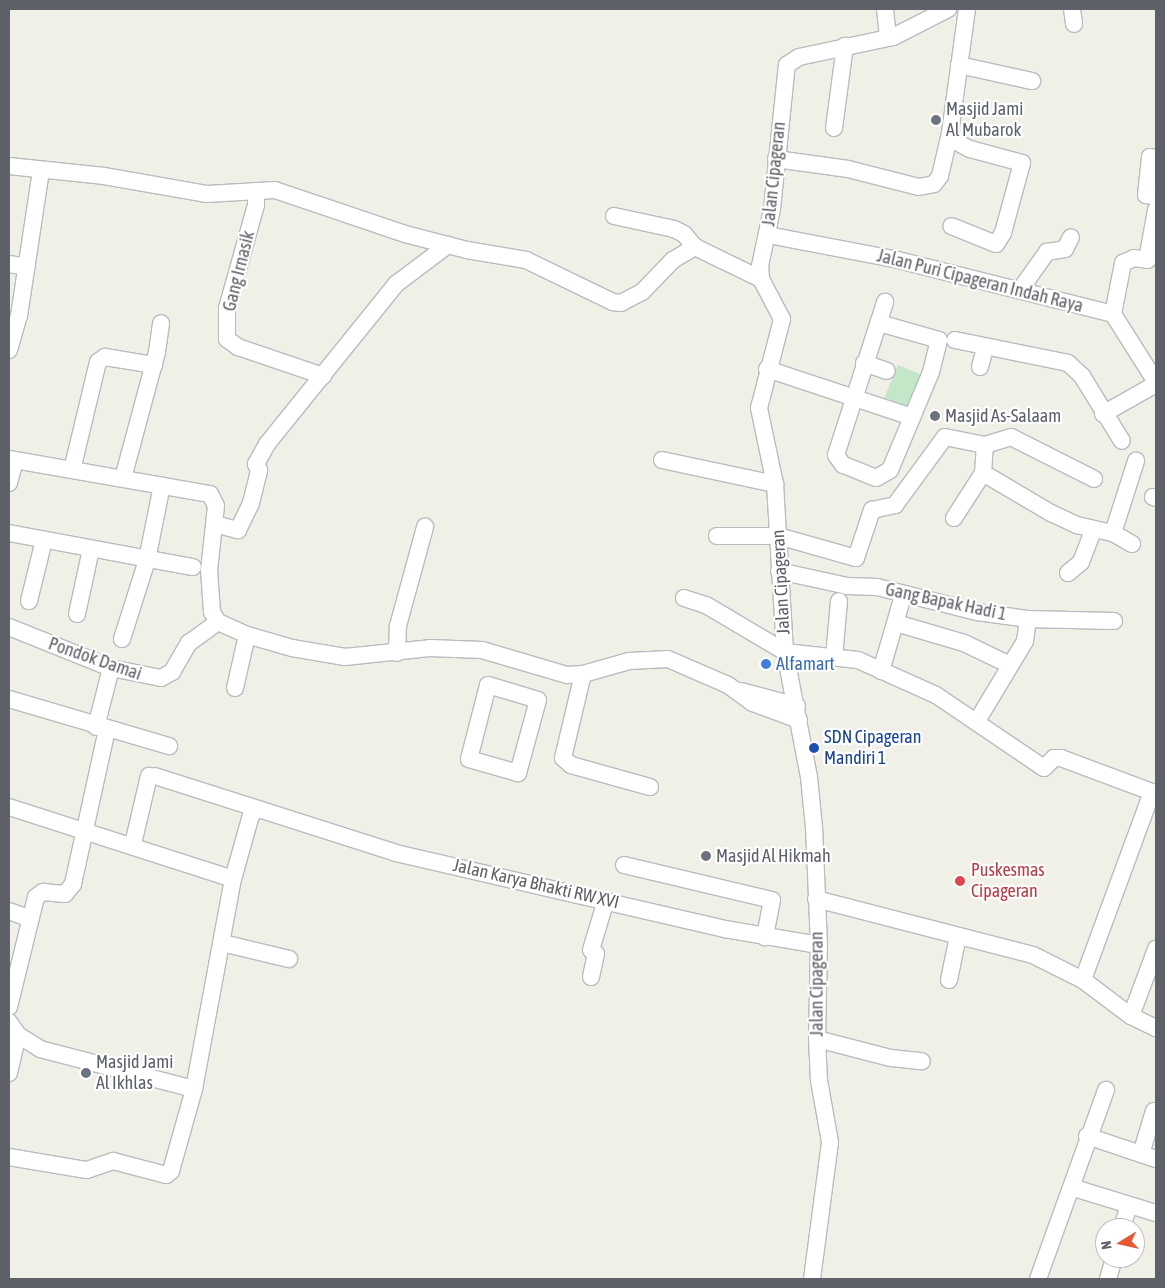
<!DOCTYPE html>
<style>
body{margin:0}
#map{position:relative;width:1165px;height:1288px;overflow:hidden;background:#f0f0e7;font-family:"Asap Condensed",sans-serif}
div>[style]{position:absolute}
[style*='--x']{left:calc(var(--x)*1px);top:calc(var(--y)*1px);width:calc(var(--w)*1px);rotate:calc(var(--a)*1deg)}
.green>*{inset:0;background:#c4e7c8}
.roads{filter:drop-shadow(1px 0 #b9bbc0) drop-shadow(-1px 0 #b9bbc0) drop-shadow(0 1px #b9bbc0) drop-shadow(0 -1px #b9bbc0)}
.minor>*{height:16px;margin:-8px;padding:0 8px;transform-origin:8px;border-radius:8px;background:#fff}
.dots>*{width:14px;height:14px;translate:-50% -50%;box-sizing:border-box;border:2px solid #fff;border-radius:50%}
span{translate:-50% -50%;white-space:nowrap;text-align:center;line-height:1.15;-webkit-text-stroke:4.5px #fff;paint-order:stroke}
.worship-label{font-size:18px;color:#5b616d}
.left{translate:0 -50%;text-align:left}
.street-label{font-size:18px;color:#5e6167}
.shop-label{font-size:18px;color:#366cbe}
.transit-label{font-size:18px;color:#164399}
.health-label{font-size:18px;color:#be3a42}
.frame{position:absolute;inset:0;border:10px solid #5e6167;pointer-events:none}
.north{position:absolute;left:1095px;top:1218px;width:50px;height:50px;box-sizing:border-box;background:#fff;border:1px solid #bfc0c2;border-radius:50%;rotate:261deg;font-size:14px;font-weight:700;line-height:20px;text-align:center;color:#5e6167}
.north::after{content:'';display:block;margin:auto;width:18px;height:22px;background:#e95835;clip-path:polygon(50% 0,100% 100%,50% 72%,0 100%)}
</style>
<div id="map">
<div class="green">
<div style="clip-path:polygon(898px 365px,925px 376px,911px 412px,882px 403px)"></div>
</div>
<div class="roads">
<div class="minor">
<div style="--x:885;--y:9;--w:29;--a:84"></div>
<div style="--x:1072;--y:9;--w:15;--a:82"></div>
<div style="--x:959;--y:65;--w:75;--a:12.4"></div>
<div style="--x:834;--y:128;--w:83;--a:-82.4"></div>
<div style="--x:949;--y:138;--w:24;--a:28"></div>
<div style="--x:970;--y:149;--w:54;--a:15.1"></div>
<div style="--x:1022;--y:163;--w:73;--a:105.2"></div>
<div style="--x:1003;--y:233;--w:13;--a:122"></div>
<div style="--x:996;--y:244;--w:48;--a:-158.2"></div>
<div style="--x:1156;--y:158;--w:6;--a:-171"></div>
<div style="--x:1150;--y:157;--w:38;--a:96"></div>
<div style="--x:1146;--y:195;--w:10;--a:11"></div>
<div style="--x:776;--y:159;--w:73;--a:7.9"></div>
<div style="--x:848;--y:169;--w:73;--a:14.2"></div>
<div style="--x:919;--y:187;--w:15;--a:-11"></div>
<div style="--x:934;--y:184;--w:10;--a:-53"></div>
<div style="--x:940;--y:176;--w:44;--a:-76.9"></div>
<div style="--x:950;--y:133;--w:125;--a:-82.2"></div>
<div style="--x:9;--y:166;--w:96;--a:6"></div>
<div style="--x:104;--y:176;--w:105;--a:9.9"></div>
<div style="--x:207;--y:194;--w:68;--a:-3.4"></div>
<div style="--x:275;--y:190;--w:137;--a:18.7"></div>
<div style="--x:405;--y:234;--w:64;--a:14.5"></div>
<div style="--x:467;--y:250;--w:60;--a:9.6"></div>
<div style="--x:526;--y:260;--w:97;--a:25.8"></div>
<div style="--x:613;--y:302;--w:8;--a:7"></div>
<div style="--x:621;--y:303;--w:24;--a:-28"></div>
<div style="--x:642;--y:292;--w:45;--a:-45.9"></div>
<div style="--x:673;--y:260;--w:26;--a:-31"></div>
<div style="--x:695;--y:247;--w:73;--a:25.9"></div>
<div style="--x:256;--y:191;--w:14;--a:90"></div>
<div style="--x:256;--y:205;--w:107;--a:105.7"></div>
<div style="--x:227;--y:308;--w:31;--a:90"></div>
<div style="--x:227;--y:339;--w:14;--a:36"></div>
<div style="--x:238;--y:347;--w:90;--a:18.8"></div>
<div style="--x:614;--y:216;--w:61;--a:12.2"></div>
<div style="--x:674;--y:229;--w:11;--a:27"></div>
<div style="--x:684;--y:234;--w:17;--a:50"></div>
<div style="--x:768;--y:235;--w:128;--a:10.8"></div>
<div style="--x:894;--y:259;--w:226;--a:14.1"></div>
<div style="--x:1113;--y:314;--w:80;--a:57.7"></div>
<div style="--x:1147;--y:260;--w:51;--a:-79.8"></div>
<div style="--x:9;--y:264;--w:18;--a:9"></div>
<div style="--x:1020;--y:290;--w:47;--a:-54.6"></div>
<div style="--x:1047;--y:252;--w:18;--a:-9"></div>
<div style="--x:1065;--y:249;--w:13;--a:-63"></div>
<div style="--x:1113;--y:314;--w:52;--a:-78.9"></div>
<div style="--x:1123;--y:263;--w:12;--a:-24"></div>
<div style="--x:1134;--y:258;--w:14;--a:8"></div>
<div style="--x:879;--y:323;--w:62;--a:15.8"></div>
<div style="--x:939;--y:340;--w:33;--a:104"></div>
<div style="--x:931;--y:372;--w:106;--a:112.7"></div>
<div style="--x:890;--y:470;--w:16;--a:150"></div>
<div style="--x:876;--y:478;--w:35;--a:-158"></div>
<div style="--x:843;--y:465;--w:12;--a:-125"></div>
<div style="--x:836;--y:455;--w:161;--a:-72.2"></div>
<div style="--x:955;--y:340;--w:115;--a:11.5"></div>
<div style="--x:1068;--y:363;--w:19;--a:43"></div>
<div style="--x:1082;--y:376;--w:76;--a:58.4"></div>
<div style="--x:9;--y:350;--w:35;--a:-74"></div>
<div style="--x:19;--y:316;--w:147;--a:-81.4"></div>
<div style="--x:864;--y:363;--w:24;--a:19"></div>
<div style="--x:980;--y:367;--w:20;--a:-75"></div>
<div style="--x:767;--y:369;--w:153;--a:18.3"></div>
<div style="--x:1103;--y:414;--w:61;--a:-29.5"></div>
<div style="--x:9;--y:459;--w:204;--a:9.9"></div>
<div style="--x:210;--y:494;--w:13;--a:63"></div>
<div style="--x:216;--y:506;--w:64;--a:96.2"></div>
<div style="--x:209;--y:570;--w:42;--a:85.9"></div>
<div style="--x:212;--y:612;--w:12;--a:59"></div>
<div style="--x:218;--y:622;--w:32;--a:24"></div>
<div style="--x:247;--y:635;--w:47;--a:16.1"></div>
<div style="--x:292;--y:648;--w:54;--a:9.6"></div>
<div style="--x:345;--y:657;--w:85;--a:-6"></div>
<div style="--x:430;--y:648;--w:52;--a:2.2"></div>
<div style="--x:482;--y:650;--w:89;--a:16.4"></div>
<div style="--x:567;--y:675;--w:16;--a:-4"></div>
<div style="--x:583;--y:674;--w:48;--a:-15.8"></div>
<div style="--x:629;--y:661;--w:39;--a:-3"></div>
<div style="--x:668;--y:659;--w:65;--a:23.4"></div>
<div style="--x:728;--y:685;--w:31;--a:36"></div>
<div style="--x:753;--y:703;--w:49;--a:20.3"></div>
<div style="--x:662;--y:460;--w:116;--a:12"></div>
<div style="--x:72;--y:470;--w:111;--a:-76.5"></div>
<div style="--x:98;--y:362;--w:9;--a:-36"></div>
<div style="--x:105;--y:357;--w:50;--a:9.3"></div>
<div style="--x:983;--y:473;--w:79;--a:30.5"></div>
<div style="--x:1051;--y:513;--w:29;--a:25"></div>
<div style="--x:1077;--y:525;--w:37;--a:13"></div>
<div style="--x:1113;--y:533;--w:22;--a:30"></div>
<div style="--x:123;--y:478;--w:131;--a:-74.9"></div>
<div style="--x:157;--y:352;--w:29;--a:-82"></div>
<div style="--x:9;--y:483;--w:23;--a:-75"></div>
<div style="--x:1153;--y:497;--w:3;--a:18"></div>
<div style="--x:954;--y:518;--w:54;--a:-57.2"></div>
<div style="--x:983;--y:473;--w:28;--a:-86"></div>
<div style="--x:215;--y:524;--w:24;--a:15"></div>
<div style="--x:238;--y:530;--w:30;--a:-64"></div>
<div style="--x:251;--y:503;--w:34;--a:-76"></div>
<div style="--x:259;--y:470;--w:7;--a:-117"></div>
<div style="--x:256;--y:464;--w:23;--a:-61"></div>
<div style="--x:267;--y:444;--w:206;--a:-51.1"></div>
<div style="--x:396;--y:284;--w:65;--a:-36.9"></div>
<div style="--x:9;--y:533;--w:187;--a:10.5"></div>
<div style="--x:1113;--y:533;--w:76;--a:-72.3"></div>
<div style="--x:717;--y:536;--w:61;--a:0"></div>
<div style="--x:778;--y:536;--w:81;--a:15.8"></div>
<div style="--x:856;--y:558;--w:51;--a:-71.6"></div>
<div style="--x:872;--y:510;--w:24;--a:-12"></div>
<div style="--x:895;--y:505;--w:84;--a:-53.7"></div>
<div style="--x:945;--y:437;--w:41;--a:11.3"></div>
<div style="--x:985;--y:445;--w:27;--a:-17"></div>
<div style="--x:1011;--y:437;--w:93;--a:26.8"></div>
<div style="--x:779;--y:571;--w:70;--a:12.4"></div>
<div style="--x:847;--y:586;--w:30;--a:2"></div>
<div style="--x:877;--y:587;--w:103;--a:14"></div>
<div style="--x:977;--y:612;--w:51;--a:7.8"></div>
<div style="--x:1028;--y:619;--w:86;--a:1.3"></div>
<div style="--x:1068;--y:573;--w:17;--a:-40"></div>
<div style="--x:1081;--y:562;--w:34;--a:-69"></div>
<div style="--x:684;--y:598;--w:23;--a:18"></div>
<div style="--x:706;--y:605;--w:92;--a:30.7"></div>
<div style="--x:785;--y:652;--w:73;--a:6.3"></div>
<div style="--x:858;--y:660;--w:85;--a:24.2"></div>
<div style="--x:936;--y:695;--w:130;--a:34.1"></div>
<div style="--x:1044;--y:768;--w:14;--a:-45"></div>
<div style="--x:1054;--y:758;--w:7;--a:0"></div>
<div style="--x:1061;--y:758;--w:97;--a:20.5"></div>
<div style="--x:1152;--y:792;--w:200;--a:110.2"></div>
<div style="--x:29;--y:601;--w:63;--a:-76.2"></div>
<div style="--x:77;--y:614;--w:66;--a:-77.8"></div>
<div style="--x:896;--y:623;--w:71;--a:16.4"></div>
<div style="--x:964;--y:643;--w:51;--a:25.6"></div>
<div style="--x:9;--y:627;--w:110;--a:21.9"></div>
<div style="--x:111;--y:668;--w:51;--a:11.3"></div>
<div style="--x:161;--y:678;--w:13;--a:-29"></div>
<div style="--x:172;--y:672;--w:34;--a:-60"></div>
<div style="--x:189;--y:643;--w:36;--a:-36"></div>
<div style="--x:122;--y:639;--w:83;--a:-72.4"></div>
<div style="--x:147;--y:560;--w:76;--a:-78.7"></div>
<div style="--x:397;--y:653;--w:27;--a:-88"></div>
<div style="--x:398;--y:626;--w:103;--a:-74.7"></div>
<div style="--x:834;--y:657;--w:56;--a:-84.9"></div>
<div style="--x:881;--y:671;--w:75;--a:-73.7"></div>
<div style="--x:583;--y:674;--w:86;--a:103.4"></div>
<div style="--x:563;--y:758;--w:11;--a:41"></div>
<div style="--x:571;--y:765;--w:82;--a:15.6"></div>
<div style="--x:488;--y:685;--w:52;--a:16.7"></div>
<div style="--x:538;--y:700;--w:76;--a:105.3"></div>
<div style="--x:518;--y:773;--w:51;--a:-164.1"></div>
<div style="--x:469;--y:759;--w:76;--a:-75.6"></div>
<div style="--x:235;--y:688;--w:54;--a:-77.2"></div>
<div style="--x:741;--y:691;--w:58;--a:15"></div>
<div style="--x:9;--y:699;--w:167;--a:16.4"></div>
<div style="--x:977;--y:721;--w:93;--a:-59"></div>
<div style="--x:1025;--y:641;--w:22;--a:-82"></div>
<div style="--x:96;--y:727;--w:61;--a:-75.7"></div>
<div style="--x:155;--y:776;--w:253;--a:17.7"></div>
<div style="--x:396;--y:853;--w:338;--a:13"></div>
<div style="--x:725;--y:929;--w:95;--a:9.7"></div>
<div style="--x:9;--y:807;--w:235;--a:17.8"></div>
<div style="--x:133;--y:844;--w:70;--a:-76.8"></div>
<div style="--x:624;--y:865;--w:152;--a:13.3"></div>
<div style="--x:772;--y:900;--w:38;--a:101"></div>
<div style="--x:816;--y:899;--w:224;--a:14.5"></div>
<div style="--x:1033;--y:955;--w:56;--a:26.6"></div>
<div style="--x:1083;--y:980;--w:60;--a:36.9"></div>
<div style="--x:1131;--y:1016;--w:28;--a:26"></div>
<div style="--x:9;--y:911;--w:23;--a:20"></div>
<div style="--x:222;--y:943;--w:69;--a:13.4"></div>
<div style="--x:591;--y:977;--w:24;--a:-78"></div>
<div style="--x:596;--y:954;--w:6;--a:-141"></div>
<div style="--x:591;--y:950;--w:52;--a:-73.3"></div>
<div style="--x:949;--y:980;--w:45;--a:-78.4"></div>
<div style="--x:9;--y:1007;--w:113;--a:-76.2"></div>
<div style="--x:36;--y:897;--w:9;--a:-36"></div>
<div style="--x:43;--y:892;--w:22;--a:5"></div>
<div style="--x:65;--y:894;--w:13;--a:-51"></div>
<div style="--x:73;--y:884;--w:158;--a:-77.6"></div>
<div style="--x:1131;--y:1016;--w:72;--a:-69.5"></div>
<div style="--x:9;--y:1022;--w:16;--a:55"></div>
<div style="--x:18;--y:1035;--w:26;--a:32"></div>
<div style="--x:40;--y:1049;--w:159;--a:14.6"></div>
<div style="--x:194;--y:1089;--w:214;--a:-79.5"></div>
<div style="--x:233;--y:879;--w:66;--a:-74.3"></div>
<div style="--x:251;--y:815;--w:7;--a:-45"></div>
<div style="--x:817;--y:1039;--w:76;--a:14.4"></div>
<div style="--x:891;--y:1058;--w:31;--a:6"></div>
<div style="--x:9;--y:1073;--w:39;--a:-77"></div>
<div style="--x:1087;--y:1136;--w:73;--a:18.4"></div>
<div style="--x:1141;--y:1154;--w:45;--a:-73.2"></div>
<div style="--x:9;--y:1157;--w:79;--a:9.5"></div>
<div style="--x:87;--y:1170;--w:28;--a:-19"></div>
<div style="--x:113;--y:1161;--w:55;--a:14.8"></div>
<div style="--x:166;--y:1175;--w:6;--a:-39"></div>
<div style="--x:171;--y:1171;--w:85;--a:-74.3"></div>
<div style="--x:1074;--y:1188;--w:86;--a:17"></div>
<div style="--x:1122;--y:1228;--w:24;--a:-73"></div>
<div style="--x:812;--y:1279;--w:138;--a:-82.5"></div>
<div style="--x:830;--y:1142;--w:63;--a:-100.1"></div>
<div style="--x:819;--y:1080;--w:41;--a:-92.8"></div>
<div style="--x:817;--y:1039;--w:94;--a:-88.8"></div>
<div style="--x:819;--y:945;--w:117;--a:-92.4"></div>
<div style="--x:814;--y:828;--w:51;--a:-95.6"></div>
<div style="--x:809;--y:777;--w:127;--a:-100.9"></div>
<div style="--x:785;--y:652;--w:168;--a:-93.4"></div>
<div style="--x:775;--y:484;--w:78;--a:-101.9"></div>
<div style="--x:759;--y:408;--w:92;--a:-75.5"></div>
<div style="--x:782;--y:319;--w:45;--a:-117.7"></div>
<div style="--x:761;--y:279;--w:13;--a:-94"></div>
<div style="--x:760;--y:266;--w:58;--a:-78.1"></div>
<div style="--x:772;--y:209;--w:145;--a:-84.1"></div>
<div style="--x:787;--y:65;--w:14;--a:-34"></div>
<div style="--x:799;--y:57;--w:96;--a:-12"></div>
<div style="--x:893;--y:37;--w:62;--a:-27"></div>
<div style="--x:1038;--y:1279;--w:201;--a:-70.2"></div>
<div style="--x:1108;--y:1279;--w:22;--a:-74"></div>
</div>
</div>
<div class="dots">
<div style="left:936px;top:120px;background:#6b7280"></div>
<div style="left:935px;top:416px;background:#6b7280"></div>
<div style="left:766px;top:664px;background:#3f7fe0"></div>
<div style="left:814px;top:748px;background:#1a4fb4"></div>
<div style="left:706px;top:856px;background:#6b7280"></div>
<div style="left:960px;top:881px;background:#e0444e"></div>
<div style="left:86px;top:1073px;background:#6b7280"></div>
</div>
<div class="worship-label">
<span class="left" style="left:946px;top:120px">Masjid Jami<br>Al Mubarok</span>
<span class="left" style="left:945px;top:416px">Masjid As-Salaam</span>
<span class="left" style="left:716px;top:856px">Masjid Al Hikmah</span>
<span class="left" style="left:96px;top:1073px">Masjid Jami<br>Al Ikhlas</span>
</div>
<div class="street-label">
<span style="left:774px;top:174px;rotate:-84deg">Jalan Cipageran</span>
<span style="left:239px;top:271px;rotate:-76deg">Gang Irnasik</span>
<span style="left:980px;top:281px;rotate:14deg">Jalan Puri Cipageran Indah Raya</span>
<span style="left:781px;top:582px;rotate:-93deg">Jalan Cipageran</span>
<span style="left:946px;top:602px;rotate:12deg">Gang Bapak Hadi 1</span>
<span style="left:95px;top:659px;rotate:19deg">Pondok Damai</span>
<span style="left:536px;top:884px;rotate:13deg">Jalan Karya Bhakti RW XVI</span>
<span style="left:817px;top:984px;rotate:-90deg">Jalan Cipageran</span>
</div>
<div class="shop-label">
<span class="left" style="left:776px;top:664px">Alfamart</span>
</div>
<div class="transit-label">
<span class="left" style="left:824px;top:748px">SDN Cipageran<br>Mandiri 1</span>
</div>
<div class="health-label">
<span class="left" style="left:971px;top:881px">Puskesmas<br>Cipageran</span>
</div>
<div class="frame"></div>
<div class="north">N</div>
</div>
